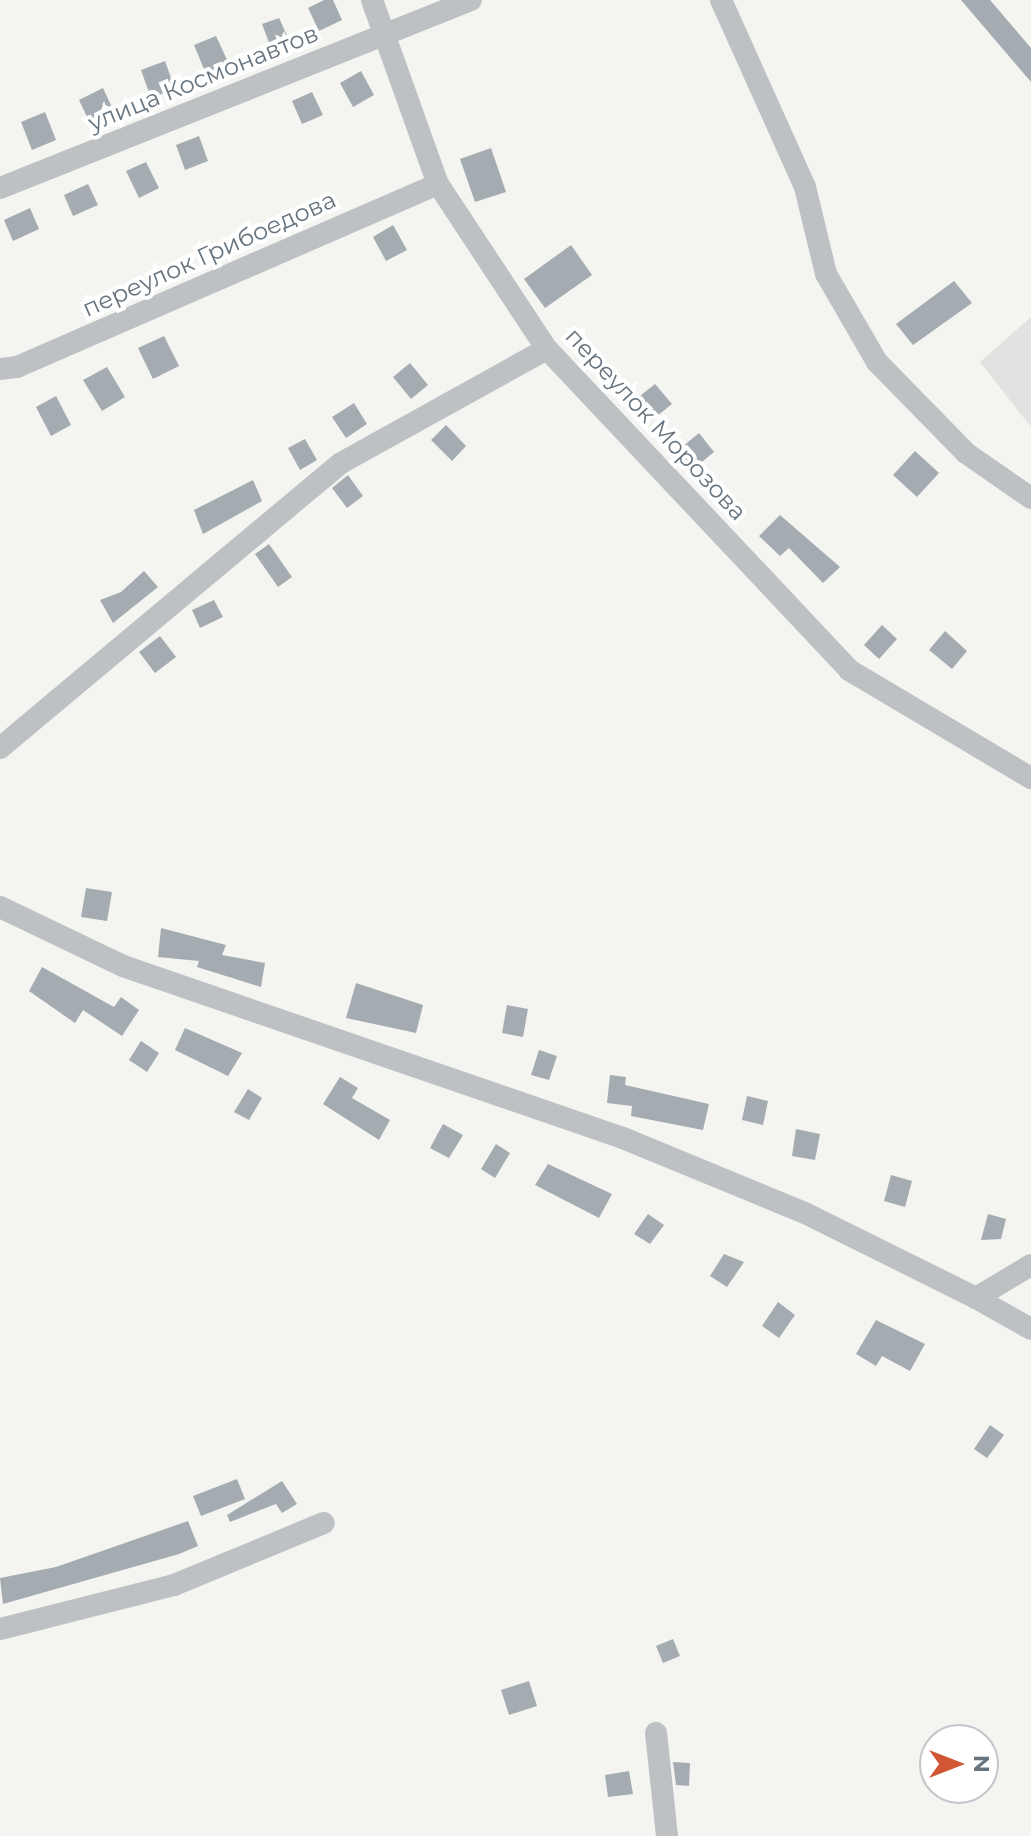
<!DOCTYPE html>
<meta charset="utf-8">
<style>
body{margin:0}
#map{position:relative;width:1031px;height:1836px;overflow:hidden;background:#f4f4f1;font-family:Montserrat,sans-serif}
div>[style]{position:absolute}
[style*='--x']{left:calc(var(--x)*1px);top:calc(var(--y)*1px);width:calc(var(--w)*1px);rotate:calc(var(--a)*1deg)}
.built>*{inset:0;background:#e2e3e1}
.building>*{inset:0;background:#a5acb1}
.minor>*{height:22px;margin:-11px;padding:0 11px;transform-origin:11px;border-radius:11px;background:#bdc1c4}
span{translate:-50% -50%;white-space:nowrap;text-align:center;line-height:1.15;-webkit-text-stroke:8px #fff;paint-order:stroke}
.street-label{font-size:24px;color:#66747f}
.north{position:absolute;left:919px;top:1724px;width:80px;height:80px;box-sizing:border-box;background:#fff;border:2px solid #c2c7cc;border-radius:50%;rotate:90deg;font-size:22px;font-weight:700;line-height:32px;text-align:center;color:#66747f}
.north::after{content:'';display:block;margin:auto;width:28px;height:36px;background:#d15734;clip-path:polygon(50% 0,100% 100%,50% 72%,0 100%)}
</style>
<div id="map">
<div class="built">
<div style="clip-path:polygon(1031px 317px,1031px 427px,980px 362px)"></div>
</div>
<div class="building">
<div style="clip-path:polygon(324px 0,333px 0,342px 20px,319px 31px,308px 8px)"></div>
<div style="clip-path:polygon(961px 0,990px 0,1031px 48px,1031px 82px)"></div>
<div style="clip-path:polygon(279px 18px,289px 40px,271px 48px,262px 24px)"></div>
<div style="clip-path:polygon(216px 36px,229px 64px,206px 74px,194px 45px)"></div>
<div style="clip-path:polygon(165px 61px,175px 89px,151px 98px,141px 70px)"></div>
<div style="clip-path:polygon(361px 71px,374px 95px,353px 107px,340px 83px)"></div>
<div style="clip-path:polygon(103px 88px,114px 112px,90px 123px,79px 100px)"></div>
<div style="clip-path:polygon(312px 92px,323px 115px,302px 124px,292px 101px)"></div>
<div style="clip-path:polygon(45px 112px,56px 140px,32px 150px,21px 122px)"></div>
<div style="clip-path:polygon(199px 136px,208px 161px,185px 170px,176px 145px)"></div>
<div style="clip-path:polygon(491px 148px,506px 192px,475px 202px,460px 159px)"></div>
<div style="clip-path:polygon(146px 162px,159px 188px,139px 198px,126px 171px)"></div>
<div style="clip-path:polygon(88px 184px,98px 205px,73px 216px,64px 195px)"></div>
<div style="clip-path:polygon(30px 208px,39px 229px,13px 241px,4px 220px)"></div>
<div style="clip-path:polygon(393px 225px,407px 250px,386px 261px,373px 237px)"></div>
<div style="clip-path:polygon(571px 245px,592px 275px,545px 308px,524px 279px)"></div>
<div style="clip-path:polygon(954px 281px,972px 303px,913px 345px,896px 324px)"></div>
<div style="clip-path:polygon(164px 336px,179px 366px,153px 379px,138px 348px)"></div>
<div style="clip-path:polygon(410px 363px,428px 385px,411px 399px,393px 377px)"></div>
<div style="clip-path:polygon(107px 367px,125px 397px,102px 411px,83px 380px)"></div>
<div style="clip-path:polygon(655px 384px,672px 404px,652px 420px,635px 400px)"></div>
<div style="clip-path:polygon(56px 396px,71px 425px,51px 436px,36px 407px)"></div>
<div style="clip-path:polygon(354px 403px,367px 424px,346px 438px,332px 417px)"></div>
<div style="clip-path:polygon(446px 425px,466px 446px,452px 461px,431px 440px)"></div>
<div style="clip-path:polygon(699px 433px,714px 452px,692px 470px,676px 452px)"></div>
<div style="clip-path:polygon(305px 439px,317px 460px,300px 470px,288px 448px)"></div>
<div style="clip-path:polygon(915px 451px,939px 473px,917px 497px,893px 475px)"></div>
<div style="clip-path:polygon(348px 475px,363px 496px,347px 508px,332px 488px)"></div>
<div style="clip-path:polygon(253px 480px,262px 501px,203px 534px,194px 510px)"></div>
<div style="clip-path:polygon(780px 515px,840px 567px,823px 583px,789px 548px,780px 556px,759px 536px)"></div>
<div style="clip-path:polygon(269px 544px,292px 577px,278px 587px,255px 554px)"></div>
<div style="clip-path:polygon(144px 571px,158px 587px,113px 623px,100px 600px,121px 592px)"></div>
<div style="clip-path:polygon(214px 600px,223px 617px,200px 628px,192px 610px)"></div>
<div style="clip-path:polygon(882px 625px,897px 639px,879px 659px,864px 645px)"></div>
<div style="clip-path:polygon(945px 631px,967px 651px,952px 669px,929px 650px)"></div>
<div style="clip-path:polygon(160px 636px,176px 657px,155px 673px,139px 652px)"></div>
<div style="clip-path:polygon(86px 888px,112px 892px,107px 921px,81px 917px)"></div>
<div style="clip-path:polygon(161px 928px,226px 945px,222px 955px,265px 963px,261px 987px,197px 967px,199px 961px,158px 957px)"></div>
<div style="clip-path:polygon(42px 967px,114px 1007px,121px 997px,139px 1010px,122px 1036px,83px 1010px,75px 1023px,29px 991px)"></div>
<div style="clip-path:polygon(356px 983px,423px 1005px,416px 1033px,346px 1018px)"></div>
<div style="clip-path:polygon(507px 1005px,528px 1009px,523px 1037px,502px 1033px)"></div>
<div style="clip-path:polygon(185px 1028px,242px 1053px,228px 1076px,175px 1050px)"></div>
<div style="clip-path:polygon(141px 1041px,159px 1053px,147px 1072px,129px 1060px)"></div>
<div style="clip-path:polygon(539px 1050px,557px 1056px,549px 1080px,531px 1075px)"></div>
<div style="clip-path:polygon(610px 1075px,626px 1077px,625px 1085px,709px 1104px,703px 1130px,631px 1116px,632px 1106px,607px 1103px)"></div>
<div style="clip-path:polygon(340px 1077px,358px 1088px,352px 1098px,390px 1120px,379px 1140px,323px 1104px)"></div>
<div style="clip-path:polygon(248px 1089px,262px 1098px,249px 1120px,234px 1112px)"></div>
<div style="clip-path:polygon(747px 1096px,768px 1101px,763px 1125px,742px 1120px)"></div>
<div style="clip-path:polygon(443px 1124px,463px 1135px,449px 1158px,430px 1148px)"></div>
<div style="clip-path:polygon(796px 1129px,820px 1134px,815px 1160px,792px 1156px)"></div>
<div style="clip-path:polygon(496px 1144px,510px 1153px,495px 1178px,481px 1169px)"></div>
<div style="clip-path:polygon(548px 1164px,612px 1194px,599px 1218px,535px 1185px)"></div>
<div style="clip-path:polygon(891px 1175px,912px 1181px,905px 1207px,884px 1201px)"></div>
<div style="clip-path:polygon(648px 1214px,664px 1225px,650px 1244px,634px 1234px)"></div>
<div style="clip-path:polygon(988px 1214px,1006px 1219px,1001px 1239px,981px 1240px)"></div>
<div style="clip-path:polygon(724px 1254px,744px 1262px,727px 1287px,710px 1276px)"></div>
<div style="clip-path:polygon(778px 1302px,795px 1315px,779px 1338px,762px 1326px)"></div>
<div style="clip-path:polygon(876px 1320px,925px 1344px,910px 1371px,882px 1356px,876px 1366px,856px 1354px)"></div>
<div style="clip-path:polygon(990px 1425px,1004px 1435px,987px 1458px,974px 1449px)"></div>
<div style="clip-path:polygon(237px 1479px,245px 1499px,201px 1516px,193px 1496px)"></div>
<div style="clip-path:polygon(282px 1481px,297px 1504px,282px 1513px,276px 1504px,230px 1522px,227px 1515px)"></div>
<div style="clip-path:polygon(188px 1521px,198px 1546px,179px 1554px,3px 1604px,0 1578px,56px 1567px)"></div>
<div style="clip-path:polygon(673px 1639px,680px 1656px,663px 1663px,656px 1646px)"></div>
<div style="clip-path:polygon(529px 1681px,537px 1706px,509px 1715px,501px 1690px)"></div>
<div style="clip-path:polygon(673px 1762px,690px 1763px,689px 1786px,676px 1785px)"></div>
<div style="clip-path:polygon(629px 1771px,633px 1794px,608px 1797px,605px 1775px)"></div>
</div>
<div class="minor">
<div style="--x:372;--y:0;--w:195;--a:70.3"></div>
<div style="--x:438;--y:184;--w:198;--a:56.6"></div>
<div style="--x:547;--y:349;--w:441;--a:46.7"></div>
<div style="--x:849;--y:670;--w:212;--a:30.7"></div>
<div style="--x:721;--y:0;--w:205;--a:65.8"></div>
<div style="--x:805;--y:187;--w:89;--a:76.4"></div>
<div style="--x:826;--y:274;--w:102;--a:59.9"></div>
<div style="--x:877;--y:362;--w:127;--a:45.6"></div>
<div style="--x:966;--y:453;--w:79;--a:34.7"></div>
<div style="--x:0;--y:188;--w:507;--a:-21.76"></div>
<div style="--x:0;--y:369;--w:17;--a:-7"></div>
<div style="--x:17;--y:367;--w:459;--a:-23.5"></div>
<div style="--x:0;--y:748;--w:444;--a:-39.9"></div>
<div style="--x:341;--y:463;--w:235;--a:-29"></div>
<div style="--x:0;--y:907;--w:136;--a:25.6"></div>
<div style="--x:123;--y:966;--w:529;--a:18.98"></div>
<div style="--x:623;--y:1138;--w:199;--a:22.4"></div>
<div style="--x:807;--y:1214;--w:189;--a:26.4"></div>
<div style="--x:976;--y:1298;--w:64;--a:-31"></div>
<div style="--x:976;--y:1298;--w:63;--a:29.4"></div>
<div style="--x:0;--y:1629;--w:179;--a:-14.2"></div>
<div style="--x:174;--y:1585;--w:162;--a:-22.5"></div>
<div style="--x:656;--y:1733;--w:104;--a:83.9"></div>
</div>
<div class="street-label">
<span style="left:203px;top:78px;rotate:-22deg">улица Космонавтов</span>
<span style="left:209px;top:254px;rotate:-24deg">переулок Грибоедова</span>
<span style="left:656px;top:424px;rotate:47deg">переулок Морозова</span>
</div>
<div class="north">N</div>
</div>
